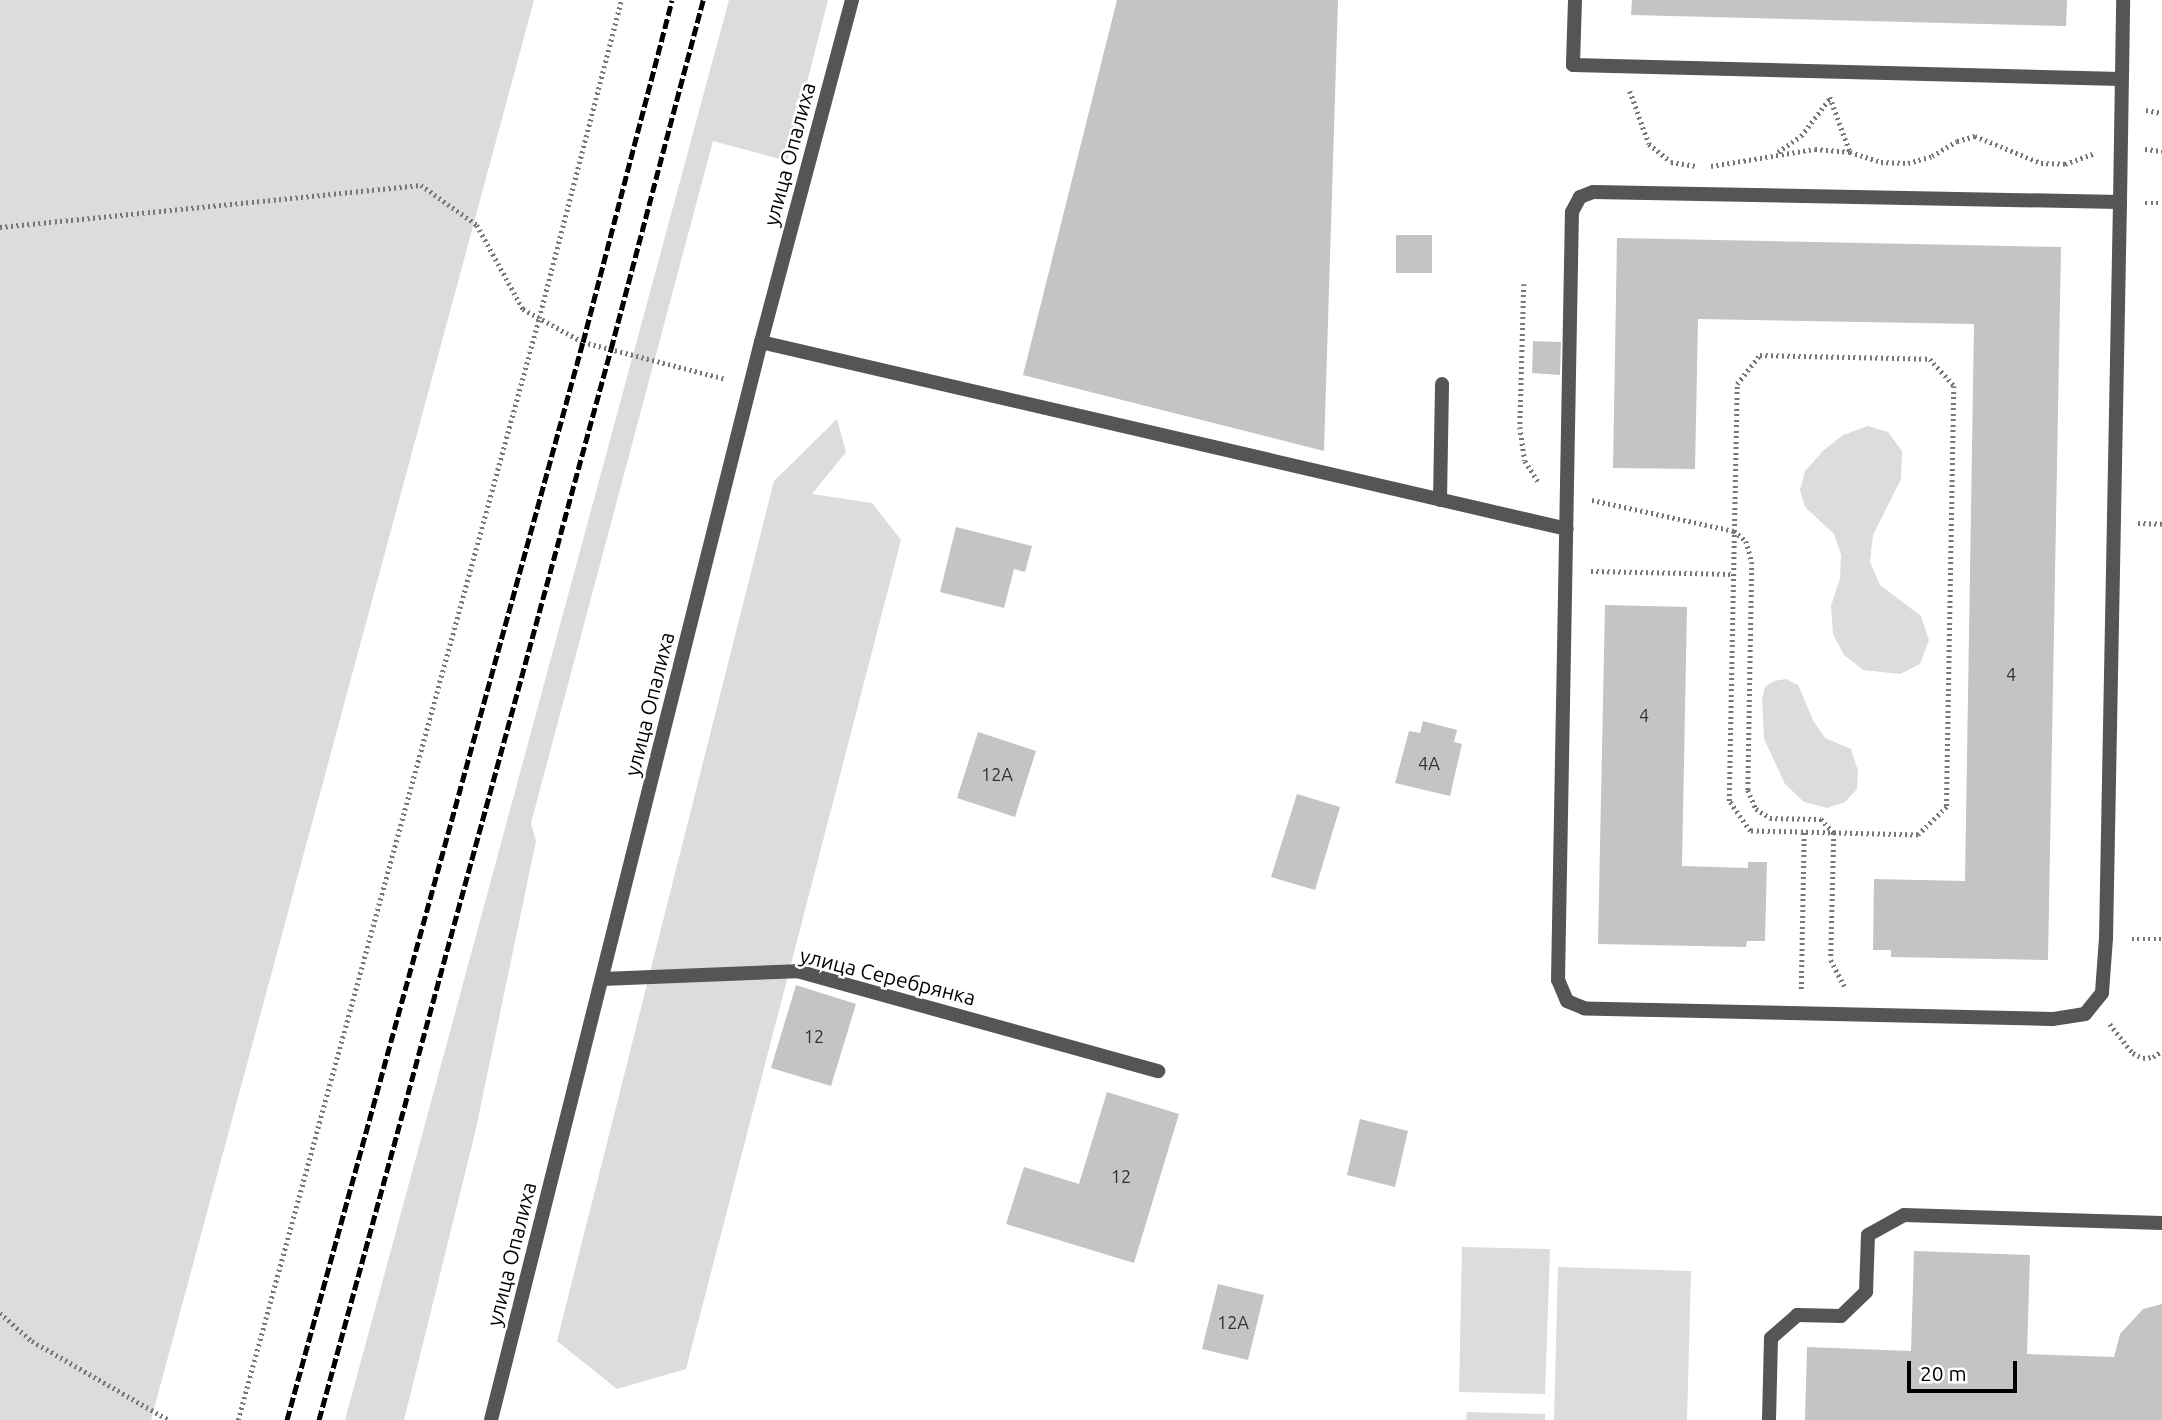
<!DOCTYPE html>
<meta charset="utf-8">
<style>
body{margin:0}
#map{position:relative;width:2162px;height:1420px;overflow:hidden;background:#fff;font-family:Ubuntu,sans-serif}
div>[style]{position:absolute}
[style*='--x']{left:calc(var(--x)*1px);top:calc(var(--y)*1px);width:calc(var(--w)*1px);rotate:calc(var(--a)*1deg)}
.green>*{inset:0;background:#dcdcdc}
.building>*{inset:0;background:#c4c4c4}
.path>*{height:4.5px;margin-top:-2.25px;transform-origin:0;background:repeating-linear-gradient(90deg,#777 0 2px,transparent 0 5.5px)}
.lane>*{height:14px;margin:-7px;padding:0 7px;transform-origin:7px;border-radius:7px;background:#555}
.street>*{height:14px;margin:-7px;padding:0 7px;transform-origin:7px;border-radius:7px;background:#555}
.rail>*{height:5px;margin-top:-2.5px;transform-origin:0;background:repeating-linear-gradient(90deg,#000 0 10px,transparent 0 13.5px)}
span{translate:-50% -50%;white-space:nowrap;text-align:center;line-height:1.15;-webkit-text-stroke:5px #fff;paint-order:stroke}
.number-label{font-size:18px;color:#313131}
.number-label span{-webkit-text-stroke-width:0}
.street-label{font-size:21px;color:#000}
.scale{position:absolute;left:1907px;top:1361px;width:110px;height:32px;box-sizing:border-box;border:4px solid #000;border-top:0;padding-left:9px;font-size:21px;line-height:24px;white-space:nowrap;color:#000;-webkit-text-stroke:5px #fff;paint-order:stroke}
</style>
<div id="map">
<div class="green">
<div style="clip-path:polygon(0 0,534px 0,151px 1420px,0 1420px)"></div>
<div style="clip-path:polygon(729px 0,828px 0,787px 161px,713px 141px,531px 823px,536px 841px,475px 1133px,404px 1420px,345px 1420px)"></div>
<div style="clip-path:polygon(837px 419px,846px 452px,812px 494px,872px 503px,901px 540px,686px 1369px,617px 1389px,557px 1341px,774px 481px)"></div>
<div style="clip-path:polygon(1868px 426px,1888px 432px,1902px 451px,1901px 479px,1873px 535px,1870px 562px,1880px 585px,1921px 616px,1929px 640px,1920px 664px,1900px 674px,1863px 670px,1844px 655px,1833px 634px,1831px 606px,1840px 578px,1841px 555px,1834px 534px,1805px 507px,1800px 490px,1805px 471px,1824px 450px,1843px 435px)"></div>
<div style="clip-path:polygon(1786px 679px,1798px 685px,1814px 722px,1825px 738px,1851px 749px,1858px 771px,1857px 789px,1845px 802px,1827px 808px,1804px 802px,1785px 784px,1764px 739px,1762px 699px,1765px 687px,1774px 681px)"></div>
<div style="clip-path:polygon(1462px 1247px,1550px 1249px,1545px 1394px,1459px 1392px)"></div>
<div style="clip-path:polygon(1558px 1267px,1691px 1271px,1687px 1420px,1554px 1420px)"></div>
<div style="clip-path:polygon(1467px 1412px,1545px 1414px,1545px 1420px,1466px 1420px)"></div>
</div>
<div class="building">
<div style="clip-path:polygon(1117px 0,1338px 0,1324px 451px,1023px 375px)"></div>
<div style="clip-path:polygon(1632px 0,2067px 0,2066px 26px,1631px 15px)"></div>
<div style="clip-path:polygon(1396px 235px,1432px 235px,1432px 273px,1396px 273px)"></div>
<div style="clip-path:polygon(1617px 238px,2061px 247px,2048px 960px,1891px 957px,1891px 950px,1873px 950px,1874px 879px,1965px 881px,1974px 324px,1698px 319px,1695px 469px,1613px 468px)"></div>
<div style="clip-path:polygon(1533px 341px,1561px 342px,1560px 375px,1532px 373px)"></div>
<div style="clip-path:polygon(956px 527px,1032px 546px,1025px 572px,1014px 569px,1004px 608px,940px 592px)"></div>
<div style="clip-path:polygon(1605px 605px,1687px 607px,1682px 866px,1748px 868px,1748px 862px,1767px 862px,1765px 941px,1747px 941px,1746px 947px,1598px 944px)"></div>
<div style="clip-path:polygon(1423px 721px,1457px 730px,1454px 742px,1462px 744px,1450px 796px,1395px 783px,1409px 731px,1420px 733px)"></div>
<div style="clip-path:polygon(978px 732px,1036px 751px,1015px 817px,957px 798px)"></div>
<div style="clip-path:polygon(1297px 794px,1340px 807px,1315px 890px,1271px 877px)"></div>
<div style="clip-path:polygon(796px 985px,856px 1004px,831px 1086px,771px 1068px)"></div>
<div style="clip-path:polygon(1107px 1092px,1179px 1114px,1134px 1263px,1006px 1224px,1024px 1167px,1079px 1184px)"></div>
<div style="clip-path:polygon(1360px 1119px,1408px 1131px,1395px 1187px,1347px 1175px)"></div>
<div style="clip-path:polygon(1914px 1251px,2030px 1255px,2027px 1354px,2114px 1357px,2120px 1334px,2143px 1309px,2162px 1304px,2162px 1420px,1805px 1420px,1807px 1347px,1911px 1351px)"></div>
<div style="clip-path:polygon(1218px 1284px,1264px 1295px,1248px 1360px,1202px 1349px)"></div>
</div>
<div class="path">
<div style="--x:1630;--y:91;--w:56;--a:70.3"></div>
<div style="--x:1649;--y:144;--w:28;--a:39"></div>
<div style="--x:1671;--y:162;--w:25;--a:9"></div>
<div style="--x:1830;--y:97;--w:59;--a:70"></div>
<div style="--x:2146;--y:110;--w:16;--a:11"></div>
<div style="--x:2145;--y:149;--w:17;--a:7"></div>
<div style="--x:1778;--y:152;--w:28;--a:-35"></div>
<div style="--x:1801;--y:136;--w:48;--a:-52.7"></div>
<div style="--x:1711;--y:166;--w:105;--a:-9.3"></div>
<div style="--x:1815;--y:149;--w:35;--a:5"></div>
<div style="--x:1850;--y:152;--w:33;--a:18"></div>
<div style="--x:1881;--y:162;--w:27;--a:2"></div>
<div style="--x:1908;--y:163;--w:25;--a:-16"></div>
<div style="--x:1932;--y:156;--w:29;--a:-31"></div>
<div style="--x:1957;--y:141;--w:19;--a:-16"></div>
<div style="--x:1975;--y:136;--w:71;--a:22.2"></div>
<div style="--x:2041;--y:163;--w:24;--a:2"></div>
<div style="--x:2065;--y:164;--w:32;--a:-20"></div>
<div style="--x:2145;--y:203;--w:17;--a:0"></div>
<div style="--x:0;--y:227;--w:423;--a:-5.7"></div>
<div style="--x:421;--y:185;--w:69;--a:35.5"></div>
<div style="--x:477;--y:225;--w:96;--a:61.3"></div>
<div style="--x:523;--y:309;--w:68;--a:28.8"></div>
<div style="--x:583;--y:342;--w:148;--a:14.5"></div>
<div style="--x:1524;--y:284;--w:143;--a:91.6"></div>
<div style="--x:1520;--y:427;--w:34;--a:82"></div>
<div style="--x:1525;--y:461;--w:27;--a:57"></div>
<div style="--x:1760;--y:355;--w:170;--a:1.3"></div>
<div style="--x:1930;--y:359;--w:36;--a:48"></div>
<div style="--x:1954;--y:386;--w:421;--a:91"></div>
<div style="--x:1947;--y:807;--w:40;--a:136"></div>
<div style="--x:1918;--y:835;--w:168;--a:-178.6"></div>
<div style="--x:1750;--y:831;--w:37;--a:-125"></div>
<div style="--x:1729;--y:801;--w:417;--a:-88.9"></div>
<div style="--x:1737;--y:384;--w:37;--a:-52"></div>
<div style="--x:1592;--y:500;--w:145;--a:12.3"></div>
<div style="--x:1734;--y:531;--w:16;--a:40"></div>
<div style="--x:1746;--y:541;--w:22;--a:74"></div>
<div style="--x:1752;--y:562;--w:228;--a:91"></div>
<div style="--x:1748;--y:790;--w:21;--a:67"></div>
<div style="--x:1756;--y:809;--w:17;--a:33"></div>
<div style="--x:1770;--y:818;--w:51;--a:1.1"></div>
<div style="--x:1821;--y:819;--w:19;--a:47"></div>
<div style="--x:1834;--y:833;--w:127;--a:91.4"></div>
<div style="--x:1831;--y:960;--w:31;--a:63"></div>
<div style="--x:2138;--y:523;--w:24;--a:2"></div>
<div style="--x:1591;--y:571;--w:143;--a:1.2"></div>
<div style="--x:2132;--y:939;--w:30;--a:0"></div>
<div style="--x:1801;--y:989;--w:157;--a:-88.9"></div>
<div style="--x:2110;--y:1024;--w:37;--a:52"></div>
<div style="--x:2133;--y:1053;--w:11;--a:27"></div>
<div style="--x:2143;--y:1058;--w:10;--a:-6"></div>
<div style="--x:2153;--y:1057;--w:11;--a:-34"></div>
<div style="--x:0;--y:1313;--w:43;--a:41.2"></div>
<div style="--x:32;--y:1341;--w:158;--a:30"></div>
<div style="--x:238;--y:1420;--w:1142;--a:-74.72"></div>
<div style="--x:539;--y:318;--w:328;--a:-75.5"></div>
</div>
<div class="lane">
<div style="--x:1575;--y:0;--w:65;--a:91.8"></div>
<div style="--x:1573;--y:65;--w:548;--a:1.46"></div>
<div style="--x:1593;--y:192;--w:527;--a:1.09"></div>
<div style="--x:2120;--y:202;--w:736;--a:91.09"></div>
<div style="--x:2106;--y:938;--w:55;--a:94.2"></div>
<div style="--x:2102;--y:993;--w:27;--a:129"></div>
<div style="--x:2085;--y:1014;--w:33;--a:171"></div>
<div style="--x:2052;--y:1019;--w:468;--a:-178.7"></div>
<div style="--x:1584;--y:1008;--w:18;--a:-158"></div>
<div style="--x:1567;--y:1001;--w:23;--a:-113"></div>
<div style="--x:1558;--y:980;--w:768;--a:-88.96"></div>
<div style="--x:1572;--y:212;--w:17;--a:-62"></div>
<div style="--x:1580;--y:197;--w:14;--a:-21"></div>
<div style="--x:2120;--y:202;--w:202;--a:-89.1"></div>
<div style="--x:761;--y:342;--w:827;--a:13.06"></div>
<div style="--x:1440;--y:500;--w:116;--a:-89"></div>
<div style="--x:602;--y:979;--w:195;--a:-2.3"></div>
<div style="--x:797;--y:971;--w:375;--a:15.5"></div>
<div style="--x:1769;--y:1420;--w:82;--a:-88.6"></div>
<div style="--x:1771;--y:1338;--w:35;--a:-41"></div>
<div style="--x:1797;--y:1315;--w:44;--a:1.3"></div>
<div style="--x:1841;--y:1316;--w:35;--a:-44"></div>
<div style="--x:1866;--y:1292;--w:57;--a:-88"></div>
<div style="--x:1868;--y:1235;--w:41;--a:-29.1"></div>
<div style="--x:1904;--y:1215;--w:258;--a:1.8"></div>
</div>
<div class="street">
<div style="--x:491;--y:1420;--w:1111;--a:-75.94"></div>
<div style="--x:761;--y:342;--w:354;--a:-75.1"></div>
</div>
<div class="rail">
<div style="--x:287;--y:1420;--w:1118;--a:-74.65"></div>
<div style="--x:583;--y:342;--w:353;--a:-75.4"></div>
<div style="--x:319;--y:1420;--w:1110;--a:-74.75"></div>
<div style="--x:611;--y:349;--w:361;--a:-75.2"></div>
</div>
<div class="number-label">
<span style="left:2011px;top:674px">4</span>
<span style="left:1644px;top:715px">4</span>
<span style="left:1429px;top:763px">4А</span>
<span style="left:997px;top:774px">12А</span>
<span style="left:814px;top:1036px">12</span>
<span style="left:1121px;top:1176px">12</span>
<span style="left:1233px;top:1322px">12А</span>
</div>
<div class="street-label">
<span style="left:789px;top:154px;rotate:-75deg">улица Опалиха</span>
<span style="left:649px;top:704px;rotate:-76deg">улица Опалиха</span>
<span style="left:888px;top:976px;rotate:14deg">улица Серебрянка</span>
<span style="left:511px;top:1254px;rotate:-76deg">улица Опалиха</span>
</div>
<div class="scale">20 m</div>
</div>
